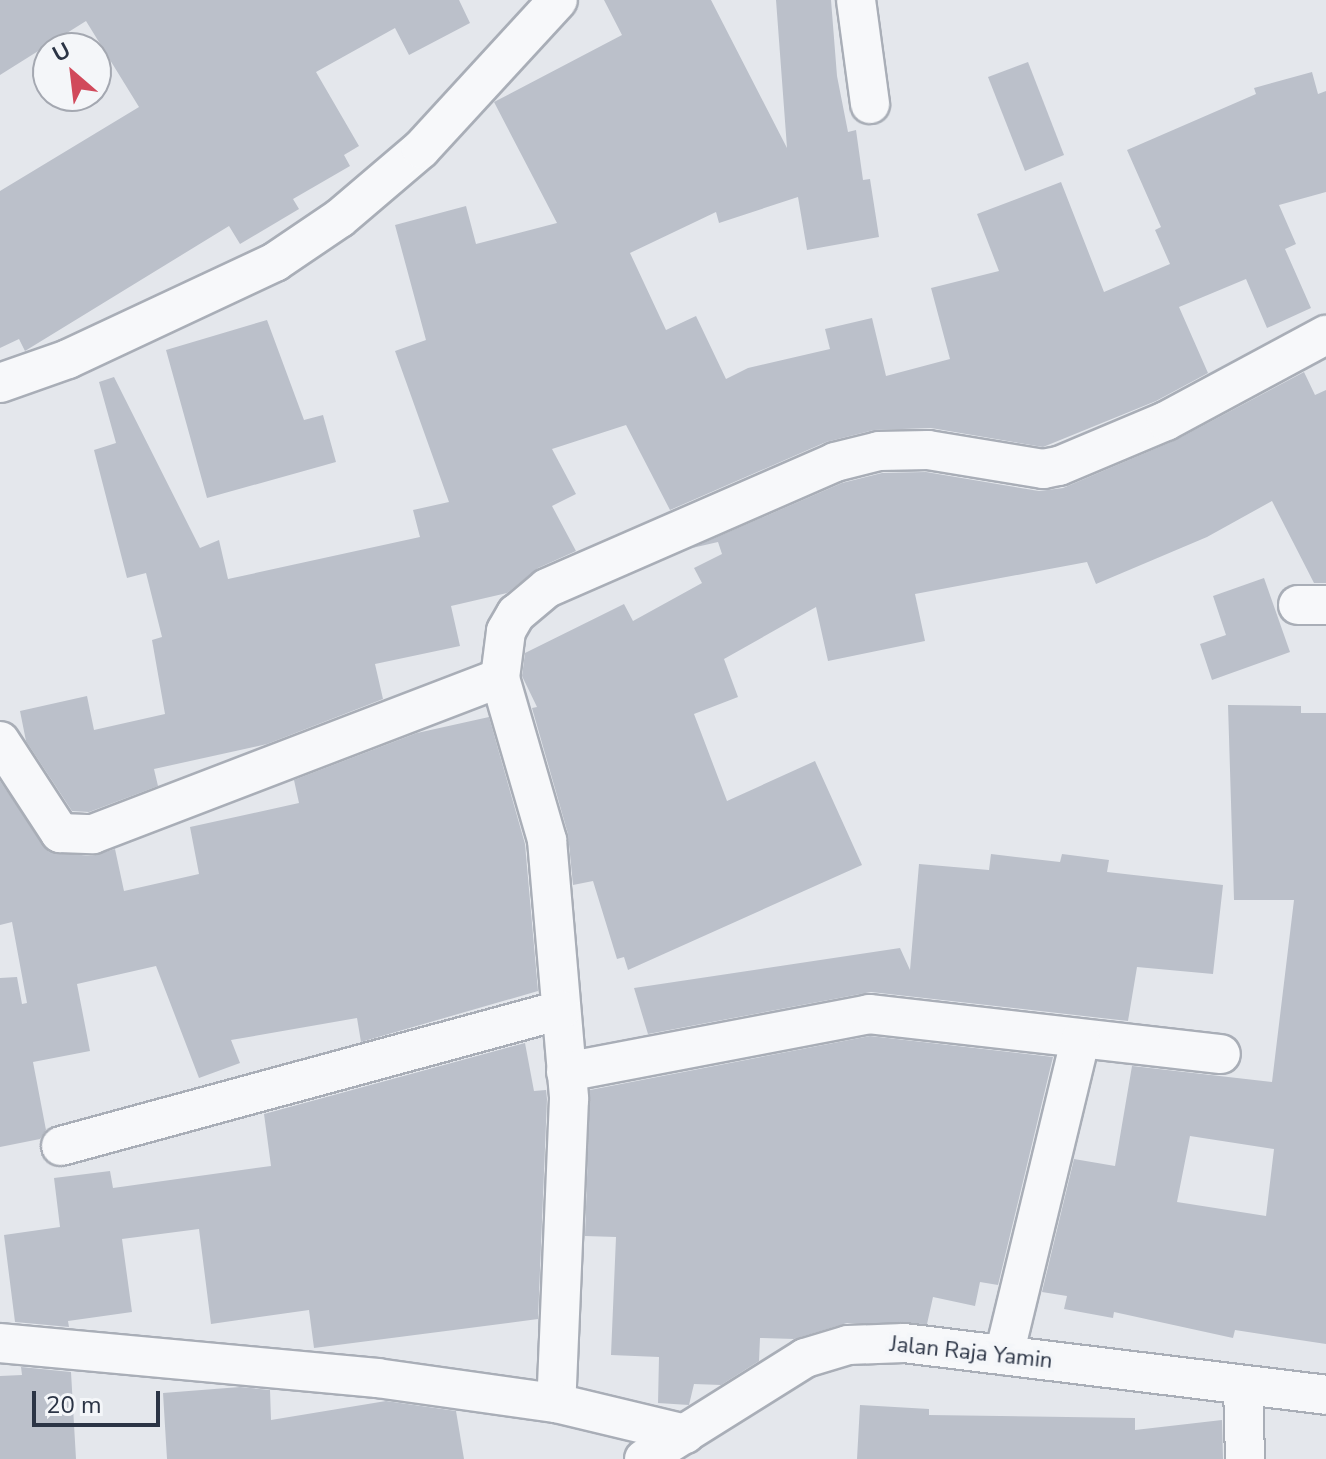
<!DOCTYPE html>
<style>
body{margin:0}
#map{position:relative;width:1326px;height:1459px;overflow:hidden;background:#e4e7ec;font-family:"Nunito Sans",sans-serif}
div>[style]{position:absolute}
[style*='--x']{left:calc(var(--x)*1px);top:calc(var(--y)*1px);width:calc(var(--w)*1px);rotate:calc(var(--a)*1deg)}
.building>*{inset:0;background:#bbc0ca}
.roads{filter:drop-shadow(2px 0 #a9aeb7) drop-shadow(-2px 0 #a9aeb7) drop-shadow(0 2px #a9aeb7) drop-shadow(0 -2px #a9aeb7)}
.street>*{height:38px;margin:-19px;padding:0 19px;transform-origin:19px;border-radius:19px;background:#f7f8fa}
span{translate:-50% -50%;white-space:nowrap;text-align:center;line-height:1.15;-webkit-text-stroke:8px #f4f6f9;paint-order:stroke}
.street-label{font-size:22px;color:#2b3445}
.north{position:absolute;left:32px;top:32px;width:80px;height:80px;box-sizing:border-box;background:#f4f6f9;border:2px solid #a4a8b1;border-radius:50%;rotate:332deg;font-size:22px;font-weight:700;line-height:32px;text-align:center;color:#2b3445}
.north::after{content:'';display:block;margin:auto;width:28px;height:36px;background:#d1495b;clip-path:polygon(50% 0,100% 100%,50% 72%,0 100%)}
.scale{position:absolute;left:32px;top:1391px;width:128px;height:36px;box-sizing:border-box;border:4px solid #2b3445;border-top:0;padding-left:10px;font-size:24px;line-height:28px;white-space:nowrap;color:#2b3445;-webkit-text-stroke:6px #f4f6f9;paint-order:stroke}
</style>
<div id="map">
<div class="building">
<div style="clip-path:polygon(0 0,459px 0,470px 23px,409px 55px,395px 28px,316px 72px,359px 146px,344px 155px,350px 166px,293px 199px,299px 209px,240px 244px,229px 226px,25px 351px,19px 339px,0 348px,0 191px,139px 107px,86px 21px,0 75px)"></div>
<div style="clip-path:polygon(604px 0,711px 0,787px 148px,776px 0,831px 0,837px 76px,848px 132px,856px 130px,863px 180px,870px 179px,879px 237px,807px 250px,798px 197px,719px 223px,716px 212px,630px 253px,666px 330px,696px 316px,726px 379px,748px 368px,830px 349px,825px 329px,872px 318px,886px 376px,950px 359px,931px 288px,999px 271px,977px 214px,1061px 182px,1104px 292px,1170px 264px,1155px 230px,1161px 227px,1127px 150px,1256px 94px,1254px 88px,1312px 72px,1318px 94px,1326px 91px,1326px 192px,1279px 205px,1296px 244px,1285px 249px,1311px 308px,1267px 328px,1246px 279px,1179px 307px,1208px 373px,1156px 401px,1043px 447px,931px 428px,874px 430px,826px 442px,670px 510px,626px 425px,552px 449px,576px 494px,552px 506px,576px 551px,538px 568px,507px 593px,451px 606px,460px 646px,375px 664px,383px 699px,267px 744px,154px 769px,158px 786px,89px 812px,72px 811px,26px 741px,20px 711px,87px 696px,94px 730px,165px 714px,152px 640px,162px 637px,146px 573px,127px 578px,94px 450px,116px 443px,99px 382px,114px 377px,200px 548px,219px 540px,228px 579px,420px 537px,413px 510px,449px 502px,395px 351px,426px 340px,395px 225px,466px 206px,476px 244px,557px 223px,494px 102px,622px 35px)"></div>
<div style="clip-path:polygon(1028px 62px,1064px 155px,1025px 171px,988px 77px)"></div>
<div style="clip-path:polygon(267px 320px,304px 420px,323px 415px,336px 462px,207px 498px,166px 350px)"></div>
<div style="clip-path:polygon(1304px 372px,1315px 395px,1326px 390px,1326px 583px,1314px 583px,1272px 501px,1207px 537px,1096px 584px,1087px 562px,915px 594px,925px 641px,828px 661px,816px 607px,724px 659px,738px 697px,694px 714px,727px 801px,815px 761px,862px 865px,628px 970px,624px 957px,617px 959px,593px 881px,573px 885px,568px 834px,532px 708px,537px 707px,522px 676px,525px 653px,624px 604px,633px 621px,702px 583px,694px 568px,722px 554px,718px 542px,692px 548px,842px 483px,882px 473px,926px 472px,1039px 491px,1063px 488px,1176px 440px)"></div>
<div style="clip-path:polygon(1264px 578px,1290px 652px,1212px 680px,1200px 644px,1226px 635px,1213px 596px)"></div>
<div style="clip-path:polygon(evenodd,1228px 705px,1301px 706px,1301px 713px,1326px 713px,1326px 1344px,1235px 1330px,1233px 1338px,1114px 1312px,1113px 1318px,1064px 1309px,1067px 1296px,1042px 1292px,1074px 1159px,1115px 1166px,1132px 1066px,1272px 1082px,1294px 900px,1234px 900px,1228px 705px,1190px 1136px,1274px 1149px,1266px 1216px,1177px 1202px,1190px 1136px)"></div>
<div style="clip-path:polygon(489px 717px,525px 844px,538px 991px,361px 1042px,357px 1018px,231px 1040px,240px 1063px,199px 1078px,156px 966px,77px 984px,90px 1051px,33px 1062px,46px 1130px,40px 1139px,0 1147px,0 978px,17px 977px,22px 1004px,27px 1003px,12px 922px,0 925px,0 781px,49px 852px,92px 856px,115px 849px,124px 891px,199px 874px,190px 827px,299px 803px,294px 780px,417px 733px)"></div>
<div style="clip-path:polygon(991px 854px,1060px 862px,1062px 854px,1109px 860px,1107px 872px,1223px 885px,1213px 974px,1137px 967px,1128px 1021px,871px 992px,648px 1034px,634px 988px,900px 948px,910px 970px,919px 864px,989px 870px)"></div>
<div style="clip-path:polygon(870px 1036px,1053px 1057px,998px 1285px,980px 1282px,975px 1306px,933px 1297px,927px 1324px,847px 1323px,794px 1339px,760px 1338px,759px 1361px,721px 1385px,694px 1384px,689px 1405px,658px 1403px,659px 1357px,611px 1355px,616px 1237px,585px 1236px,590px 1090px)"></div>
<div style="clip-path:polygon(525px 1043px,534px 1091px,546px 1090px,547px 1099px,538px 1319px,314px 1348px,309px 1310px,211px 1324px,199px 1229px,122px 1239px,132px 1312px,68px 1321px,69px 1327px,15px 1322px,4px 1235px,60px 1227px,54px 1178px,110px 1171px,113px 1188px,271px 1166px,264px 1114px)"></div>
<div style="clip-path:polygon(21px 1367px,71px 1372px,76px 1459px,0 1459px,0 1376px,22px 1375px)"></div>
<div style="clip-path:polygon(240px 1387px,270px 1390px,271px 1420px,386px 1401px,456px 1411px,464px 1459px,167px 1459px,163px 1393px)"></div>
<div style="clip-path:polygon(860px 1405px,929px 1409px,929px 1415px,1135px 1418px,1135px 1430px,1222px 1420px,1223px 1459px,857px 1459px)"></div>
</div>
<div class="roads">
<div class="street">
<div style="--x:856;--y:0;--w:105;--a:82.3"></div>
<div style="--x:0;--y:383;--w:72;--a:-19.4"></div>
<div style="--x:68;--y:359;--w:229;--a:-25.1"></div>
<div style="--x:275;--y:262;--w:78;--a:-34.1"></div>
<div style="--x:340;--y:218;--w:106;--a:-40.4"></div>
<div style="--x:421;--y:149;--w:202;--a:-47.4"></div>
<div style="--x:1298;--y:605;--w:28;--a:0"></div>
<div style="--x:500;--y:678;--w:169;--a:73.8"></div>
<div style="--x:547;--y:840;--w:260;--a:85.1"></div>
<div style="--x:569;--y:1099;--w:304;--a:92.4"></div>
<div style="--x:0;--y:741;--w:110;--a:56.9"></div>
<div style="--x:60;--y:833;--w:33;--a:2"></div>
<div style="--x:93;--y:834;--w:436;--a:-21"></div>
<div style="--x:500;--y:678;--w:47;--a:-82.7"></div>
<div style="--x:506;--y:631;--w:20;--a:-60"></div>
<div style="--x:516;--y:614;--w:40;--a:-40"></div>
<div style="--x:547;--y:588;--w:314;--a:-23.6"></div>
<div style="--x:835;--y:462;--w:45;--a:-14"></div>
<div style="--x:879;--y:451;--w:49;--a:-1.2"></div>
<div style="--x:928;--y:450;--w:117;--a:9.4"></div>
<div style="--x:1043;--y:469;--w:16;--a:-11"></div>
<div style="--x:1059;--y:466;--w:116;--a:-22.8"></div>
<div style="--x:1166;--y:421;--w:182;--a:-28.3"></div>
<div style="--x:566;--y:1072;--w:309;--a:-10.8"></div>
<div style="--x:869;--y:1014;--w:354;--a:6.5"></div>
<div style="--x:61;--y:1146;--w:518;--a:-15.22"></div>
<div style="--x:0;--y:1343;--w:379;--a:5.3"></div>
<div style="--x:377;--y:1378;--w:181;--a:8"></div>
<div style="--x:556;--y:1403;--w:133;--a:13.5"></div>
<div style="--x:1004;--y:1355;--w:324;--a:-76.4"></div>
<div style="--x:1243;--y:1386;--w:73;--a:88.4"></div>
<div style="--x:644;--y:1459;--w:190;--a:-32.1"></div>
<div style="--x:805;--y:1358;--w:45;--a:-16.8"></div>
<div style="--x:848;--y:1345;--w:56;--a:-2"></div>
<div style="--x:904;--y:1343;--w:425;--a:7"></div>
</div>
</div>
<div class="street-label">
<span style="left:971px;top:1353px;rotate:6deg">Jalan Raja Yamin</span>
</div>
<div class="north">U</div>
<div class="scale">20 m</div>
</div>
